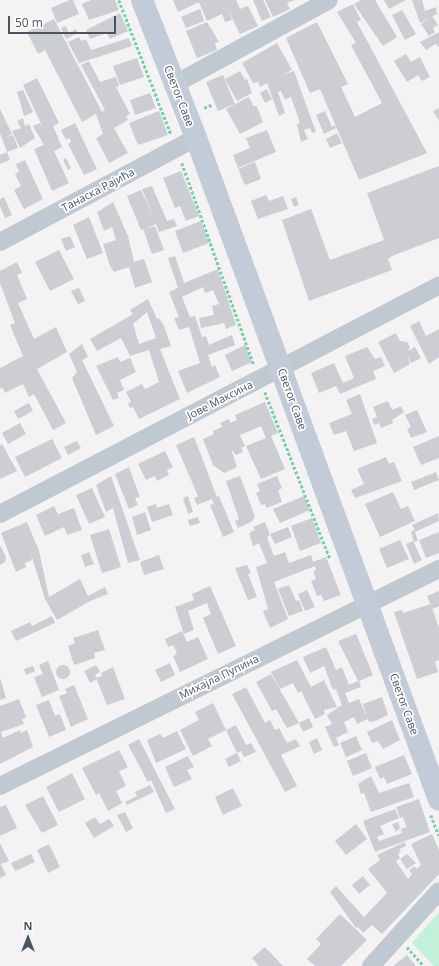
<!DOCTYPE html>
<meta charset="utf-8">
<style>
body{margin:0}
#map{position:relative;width:439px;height:966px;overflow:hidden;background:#f4f2f2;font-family:"Open Sans",sans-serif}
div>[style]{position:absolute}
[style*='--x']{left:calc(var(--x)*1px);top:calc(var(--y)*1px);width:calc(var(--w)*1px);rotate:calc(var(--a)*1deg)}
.green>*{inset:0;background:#c2f0d9}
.building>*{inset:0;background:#ccced4}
.round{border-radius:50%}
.path>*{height:2.5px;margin-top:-1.25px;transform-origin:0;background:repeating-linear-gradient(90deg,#7acead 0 3px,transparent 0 5px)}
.street>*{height:18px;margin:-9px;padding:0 9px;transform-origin:9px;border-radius:9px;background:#c0c8d1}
.secondary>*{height:22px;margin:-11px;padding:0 11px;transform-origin:11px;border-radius:11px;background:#c3cbd8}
span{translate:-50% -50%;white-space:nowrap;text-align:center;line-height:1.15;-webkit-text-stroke:3.5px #fff;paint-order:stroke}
.street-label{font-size:11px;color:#4a5360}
.north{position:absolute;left:8px;top:918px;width:40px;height:40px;-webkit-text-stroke:3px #fff;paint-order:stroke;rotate:0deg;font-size:11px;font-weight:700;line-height:16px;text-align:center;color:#4a5360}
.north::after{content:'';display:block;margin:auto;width:14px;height:18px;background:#4a5360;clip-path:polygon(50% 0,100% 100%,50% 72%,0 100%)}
.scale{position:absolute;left:8px;top:16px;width:108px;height:18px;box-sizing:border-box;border:2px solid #4a5360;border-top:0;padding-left:5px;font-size:12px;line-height:14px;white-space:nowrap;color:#4a5360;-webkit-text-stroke:3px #fff;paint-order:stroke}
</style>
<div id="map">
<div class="green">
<div style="clip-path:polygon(439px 912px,439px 966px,434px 966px,412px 943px)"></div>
</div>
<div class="building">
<div style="clip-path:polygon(70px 0,73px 0,79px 14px,57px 23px,51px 8px)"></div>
<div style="clip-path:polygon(91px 0,115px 0,119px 10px,89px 20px,82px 4px)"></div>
<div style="clip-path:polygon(173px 0,236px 0,240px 9px,248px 6px,258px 26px,240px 34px,227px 8px,232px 20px,225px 22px,222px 14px,207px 21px,199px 2px,178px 12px)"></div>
<div style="clip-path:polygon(253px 0,263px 0,271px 17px,262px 21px)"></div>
<div style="clip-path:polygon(265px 0,294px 0,287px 3px,290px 9px,273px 17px)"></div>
<div style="clip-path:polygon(361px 0,375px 0,397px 37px,383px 46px,354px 4px)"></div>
<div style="clip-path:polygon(384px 0,406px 0,389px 9px)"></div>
<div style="clip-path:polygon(412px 0,422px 0,425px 11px,436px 7px,437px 14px,420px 23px)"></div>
<div style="clip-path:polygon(353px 4px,361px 20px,357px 22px,427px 153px,359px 180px,320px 89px,310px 93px,286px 38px,317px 22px,348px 84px,341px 87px,355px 117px,382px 103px,351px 45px,356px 43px,337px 12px)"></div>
<div style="clip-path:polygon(200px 9px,204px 21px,186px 28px,181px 17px)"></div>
<div style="clip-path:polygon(402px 10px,416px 34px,405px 40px,392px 15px)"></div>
<div style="clip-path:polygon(120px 13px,128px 31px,110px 39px,107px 33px,90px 39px,86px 30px)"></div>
<div style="clip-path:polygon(432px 16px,438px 25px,433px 28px,435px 32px,429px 36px,421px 24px)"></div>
<div style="clip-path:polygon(54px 19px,102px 112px,105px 110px,81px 65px,89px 61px,100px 82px,116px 77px,119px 86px,116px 87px,130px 114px,126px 116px,128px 120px,114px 128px,128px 153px,109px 163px,96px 138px,103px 134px,96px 114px,82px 122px,45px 50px,38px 54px,27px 32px)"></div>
<div style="clip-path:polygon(207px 22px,219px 42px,215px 43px,217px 50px,197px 58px,186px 31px)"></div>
<div style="clip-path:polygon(66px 26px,69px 33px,76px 29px,78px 33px,66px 39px,61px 28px)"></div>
<div style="clip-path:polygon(439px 32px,439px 47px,435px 44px,426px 50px,420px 42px)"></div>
<div style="clip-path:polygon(79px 37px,81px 41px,86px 39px,91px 50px,129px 38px,132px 46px,79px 63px,68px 42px)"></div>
<div style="clip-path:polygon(277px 43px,292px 70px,283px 75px,294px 71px,316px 132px,312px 133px,310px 128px,304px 130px,308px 139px,301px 142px,297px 124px,300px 123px,291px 97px,285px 100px,281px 91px,278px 92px,285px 113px,279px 116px,267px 83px,260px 87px,258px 82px,253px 83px,242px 63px)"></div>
<div style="clip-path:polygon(406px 54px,411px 62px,420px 57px,430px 77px,422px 81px,418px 75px,407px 82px,394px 61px)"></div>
<div style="clip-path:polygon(137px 58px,144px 77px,120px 85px,113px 66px)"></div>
<div style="clip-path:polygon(240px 71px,245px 80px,247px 79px,252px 93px,237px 101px,225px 79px)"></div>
<div style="clip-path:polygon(223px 75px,235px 104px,218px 111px,206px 82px)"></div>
<div style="clip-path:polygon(37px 78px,59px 123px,53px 126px,62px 147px,54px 151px,69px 183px,52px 191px,34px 149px,44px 145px,33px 126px,40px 123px,44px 130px,23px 85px)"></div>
<div style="clip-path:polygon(267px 89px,272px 99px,265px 103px,260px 93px)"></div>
<div style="clip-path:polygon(23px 90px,33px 112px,24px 116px,17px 92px)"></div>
<div style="clip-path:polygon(150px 93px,156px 108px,135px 115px,130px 100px)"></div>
<div style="clip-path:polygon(249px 97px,254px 107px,256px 105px,263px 122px,240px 134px,226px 109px)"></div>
<div style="clip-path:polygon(439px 108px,439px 121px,433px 111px)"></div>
<div style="clip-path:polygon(0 109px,12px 134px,4px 138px,13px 135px,18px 148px,7px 152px,0 133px)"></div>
<div style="clip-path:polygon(159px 111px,168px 135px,138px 145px,129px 123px)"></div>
<div style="clip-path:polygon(325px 111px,332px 127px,335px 125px,336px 128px,324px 134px,316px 115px)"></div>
<div style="clip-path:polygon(23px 118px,25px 126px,29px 124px,35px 138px,20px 148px,12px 131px,21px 128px,17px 121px)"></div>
<div style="clip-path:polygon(75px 123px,97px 169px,84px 175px,68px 144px,71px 142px,69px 138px,66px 140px,61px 130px)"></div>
<div style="clip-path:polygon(267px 130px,276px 152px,238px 168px,233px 155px,250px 148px,246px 138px)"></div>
<div style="clip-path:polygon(337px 133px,342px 143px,330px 148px,326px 139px)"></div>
<div style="clip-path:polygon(7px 152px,10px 160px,0 164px,0 155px)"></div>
<div style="clip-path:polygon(66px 158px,71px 168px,68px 170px,63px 160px)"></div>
<div style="clip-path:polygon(25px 160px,43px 199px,24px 209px,14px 190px,21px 186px,15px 174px,19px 172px,16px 164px)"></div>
<div style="clip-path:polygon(255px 162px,261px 179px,245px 185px,238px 169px)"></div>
<div style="clip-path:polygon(439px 166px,439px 238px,392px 256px,388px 259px,392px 270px,309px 301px,282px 220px,311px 209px,330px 260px,384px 240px,367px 193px)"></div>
<div style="clip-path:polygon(181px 171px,199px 216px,186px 221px,180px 206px,175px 208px,163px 178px)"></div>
<div style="clip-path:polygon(152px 186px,167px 221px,174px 219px,177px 226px,159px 232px,156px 224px,145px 229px,155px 226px,164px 250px,152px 254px,143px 229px,141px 230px,127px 196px,141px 190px,154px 218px,142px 189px)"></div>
<div style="clip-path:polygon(266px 195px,269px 201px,283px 196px,288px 209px,258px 219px,251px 201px)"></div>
<div style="clip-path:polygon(4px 197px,12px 215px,5px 218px,0 206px,0 199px)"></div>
<div style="clip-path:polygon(296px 197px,299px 205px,294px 207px,291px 199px)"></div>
<div style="clip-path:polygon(113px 202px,128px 236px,134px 262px,144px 259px,152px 282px,135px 288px,129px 267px,114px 272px,110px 266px,103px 244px,116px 240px,112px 227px,104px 231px,97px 212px)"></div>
<div style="clip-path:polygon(89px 217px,103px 253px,87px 259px,73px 225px)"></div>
<div style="clip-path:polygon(201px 221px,209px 243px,183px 253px,175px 231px)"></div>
<div style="clip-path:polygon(70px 236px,75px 247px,66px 251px,61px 239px)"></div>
<div style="clip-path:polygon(59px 250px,74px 279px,50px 291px,35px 262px)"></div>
<div style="clip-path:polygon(175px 256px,184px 283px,218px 269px,236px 325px,226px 329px,224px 323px,201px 328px,199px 318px,214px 315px,212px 306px,219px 304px,213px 290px,205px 293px,203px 287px,182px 297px,190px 317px,195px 316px,202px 337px,206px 336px,209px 345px,232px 335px,235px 345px,208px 355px,212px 367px,215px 365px,220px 377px,187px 393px,178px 371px,200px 363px,189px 327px,179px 330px,174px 318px,179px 317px,169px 292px,178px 288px,168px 258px)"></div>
<div style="clip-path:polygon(17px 262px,22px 273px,17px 275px,27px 299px,18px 303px,34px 339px,56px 327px,67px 352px,37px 369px,66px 423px,53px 430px,34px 394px,29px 397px,23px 384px,5px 393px,2px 387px,0 389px,0 368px,23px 356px,10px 325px,15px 323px,0 283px,0 271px)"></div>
<div style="clip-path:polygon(79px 288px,85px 301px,78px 304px,71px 291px)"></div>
<div style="clip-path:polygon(evenodd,148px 299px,157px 319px,159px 318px,164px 326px,171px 346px,160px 349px,180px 399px,139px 419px,133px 407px,130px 408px,128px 403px,131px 402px,126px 392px,142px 384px,145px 389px,159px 382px,149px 350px,130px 356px,121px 338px,97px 351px,90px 339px,133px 314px,130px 310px,148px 299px,147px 312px,156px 338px,139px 344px,133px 324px,147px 312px)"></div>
<div style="clip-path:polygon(419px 321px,426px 336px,439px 329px,439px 357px,429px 364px,410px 326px)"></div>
<div style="clip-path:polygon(396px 333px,400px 341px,407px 342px,410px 347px,408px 351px,415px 347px,421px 358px,411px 363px,407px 355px,410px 364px,394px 373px,378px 342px)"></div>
<div style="clip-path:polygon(82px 344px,88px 357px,82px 360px,114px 426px,96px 435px,72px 378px,77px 372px,69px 354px)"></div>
<div style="clip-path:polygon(245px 345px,252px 362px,232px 371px,225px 355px)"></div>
<div style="clip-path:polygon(367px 347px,375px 359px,381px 357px,385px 366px,373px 371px,376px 379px,340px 394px,336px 386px,319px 393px,311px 373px,334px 363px,343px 383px,354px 378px,345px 356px)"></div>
<div style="clip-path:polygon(118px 357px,120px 362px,130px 358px,136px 372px,120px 380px,124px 390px,117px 393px,119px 398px,113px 400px,96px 366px)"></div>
<div style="clip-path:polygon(360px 394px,377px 443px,354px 451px,346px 431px,334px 435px,329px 423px,352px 414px,346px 400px)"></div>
<div style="clip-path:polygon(388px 401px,392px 410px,401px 406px,404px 412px,392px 420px,393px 423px,381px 428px,379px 423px,374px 425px,372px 419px,377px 417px,373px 407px)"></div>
<div style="clip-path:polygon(265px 402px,278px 433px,271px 436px,285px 469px,261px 479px,246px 446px,266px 438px,261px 426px,240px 435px,245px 446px,241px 448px,243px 452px,236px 455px,231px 449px,237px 467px,224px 473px,213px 465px,203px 439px,214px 434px,213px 431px,222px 427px,220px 423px,229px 419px,230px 423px,237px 420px,235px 415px)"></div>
<div style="clip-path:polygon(29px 403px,33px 411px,18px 419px,14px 411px)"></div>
<div style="clip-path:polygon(417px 410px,427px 432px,411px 438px,407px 429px,411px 427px,405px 415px)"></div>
<div style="clip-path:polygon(20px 423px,26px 434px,8px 444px,2px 433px)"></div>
<div style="clip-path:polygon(439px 436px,439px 458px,421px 465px,413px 447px)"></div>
<div style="clip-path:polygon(194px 437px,217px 497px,219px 496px,234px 532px,223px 537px,210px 505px,214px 504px,212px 499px,197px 505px,194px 498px,198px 496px,176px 445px)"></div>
<div style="clip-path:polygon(52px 439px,62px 458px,25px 477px,15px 457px)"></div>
<div style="clip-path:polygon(77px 441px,81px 448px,68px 455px,64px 447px)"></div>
<div style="clip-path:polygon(2px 444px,17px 471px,0 479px,0 445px)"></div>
<div style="clip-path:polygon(165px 451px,173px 467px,167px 470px,169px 475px,157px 481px,155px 476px,146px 480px,138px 464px)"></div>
<div style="clip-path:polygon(386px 457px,389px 464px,394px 462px,402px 481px,355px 498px,351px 490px,364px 484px,357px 469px)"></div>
<div style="clip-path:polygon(129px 467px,140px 497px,135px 498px,138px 505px,129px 509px,115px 474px)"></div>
<div style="clip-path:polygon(436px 472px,439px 480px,414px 490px,411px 482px)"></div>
<div style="clip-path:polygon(111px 476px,140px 560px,128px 563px,113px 508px,106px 512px,96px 485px)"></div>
<div style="clip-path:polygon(240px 476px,255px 517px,251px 522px,238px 528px,235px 521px,239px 519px,226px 481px)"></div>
<div style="clip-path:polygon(277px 476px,282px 488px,278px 490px,282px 502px,266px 508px,265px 504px,261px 505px,256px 493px,260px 491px,257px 484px)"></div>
<div style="clip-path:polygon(92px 488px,105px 517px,89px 524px,76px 495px)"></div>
<div style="clip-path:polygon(393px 492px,401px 509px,408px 506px,415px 521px,380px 537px,365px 504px)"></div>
<div style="clip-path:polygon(188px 496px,193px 512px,188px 514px,183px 498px)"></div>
<div style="clip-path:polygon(304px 496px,310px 510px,280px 523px,273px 509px)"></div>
<div style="clip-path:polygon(156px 504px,157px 508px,169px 504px,173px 515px,152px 522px,147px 507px)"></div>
<div style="clip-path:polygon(54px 506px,62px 523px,58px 514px,74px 508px,82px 530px,67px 535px,64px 527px,45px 536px,36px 515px)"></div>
<div style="clip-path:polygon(145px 512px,151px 530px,137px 535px,132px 517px)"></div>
<div style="clip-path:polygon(438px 513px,439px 521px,415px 532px,418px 541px,414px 542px,411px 532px,415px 530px,412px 525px)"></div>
<div style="clip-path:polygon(198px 517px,200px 523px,190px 526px,188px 520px)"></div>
<div style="clip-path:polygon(312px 518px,321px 543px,300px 551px,291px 526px)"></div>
<div style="clip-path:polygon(27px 522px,39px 551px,49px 597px,80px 579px,88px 596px,105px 587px,108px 594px,90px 601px,57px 620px,45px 599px,31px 554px,32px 560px,25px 563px,26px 567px,16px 572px,1px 533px)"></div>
<div style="clip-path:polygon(265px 522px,270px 535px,267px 537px,274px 556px,285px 552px,289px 563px,311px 555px,313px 562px,326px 557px,341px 595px,324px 601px,321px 595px,317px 596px,311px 581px,316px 579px,313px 571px,316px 570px,315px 566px,274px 582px,288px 619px,270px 628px,263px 611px,268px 609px,256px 567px,267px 563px,259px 543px,253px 546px,249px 533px,255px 530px,253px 527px)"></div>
<div style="clip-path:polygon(288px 527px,292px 537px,275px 544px,270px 534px)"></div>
<div style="clip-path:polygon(109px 529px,121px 567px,102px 573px,90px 535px)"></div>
<div style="clip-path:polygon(439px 532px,439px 553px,426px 558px,419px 540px)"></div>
<div style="clip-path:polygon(400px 540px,409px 559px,387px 568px,379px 549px)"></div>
<div style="clip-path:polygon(413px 541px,422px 560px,414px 564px,406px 544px)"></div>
<div style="clip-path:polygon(0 545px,6px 557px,5px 562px,0 565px)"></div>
<div style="clip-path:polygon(89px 552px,94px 564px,85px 567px,81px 555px)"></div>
<div style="clip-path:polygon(159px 555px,164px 569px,144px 575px,140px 562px)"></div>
<div style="clip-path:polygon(247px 565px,251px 573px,248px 574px,257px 597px,248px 600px,235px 568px)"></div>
<div style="clip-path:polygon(289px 585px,296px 601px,299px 600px,303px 611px,289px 616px,278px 589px)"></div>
<div style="clip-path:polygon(210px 586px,236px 646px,218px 654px,203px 618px,211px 614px,207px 603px,188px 611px,194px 630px,184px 634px,175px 607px,194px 600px,192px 594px)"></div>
<div style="clip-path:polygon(307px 590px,315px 607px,305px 611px,298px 594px)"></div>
<div style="clip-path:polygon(439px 591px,439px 606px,433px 609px,427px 596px)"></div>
<div style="clip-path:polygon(431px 604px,439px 628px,439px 660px,435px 662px,438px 672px,417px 679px,394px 612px,402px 610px,403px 613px)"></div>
<div style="clip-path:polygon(52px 616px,55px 623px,16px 641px,11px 631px,30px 622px,32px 626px)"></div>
<div style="clip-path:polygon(98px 630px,105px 650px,94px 653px,95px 658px,74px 665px,68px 646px,75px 643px,73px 638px)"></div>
<div style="clip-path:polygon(182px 631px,187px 642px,198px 637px,208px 659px,180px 672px,173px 656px,177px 654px,173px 645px,168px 647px,165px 639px)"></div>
<div style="clip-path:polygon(356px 634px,373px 675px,359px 681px,361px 687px,345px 693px,349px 703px,359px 699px,367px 717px,363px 704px,382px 697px,388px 715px,375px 721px,369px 722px,368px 719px,357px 724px,354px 717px,344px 722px,348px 732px,336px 738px,339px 745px,334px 747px,325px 727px,332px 724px,327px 715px,342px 705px,336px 689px,333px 690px,324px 666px,310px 673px,303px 657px,326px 647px,336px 670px,342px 667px,349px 685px,358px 681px,338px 641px)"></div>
<div style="clip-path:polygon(297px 660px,311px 687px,324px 680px,337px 707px,324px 710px,325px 714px,315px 719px,301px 691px,298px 693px,293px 683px,280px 689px,271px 672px)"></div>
<div style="clip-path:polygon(48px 661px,59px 690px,42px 697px,34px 677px,43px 674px,39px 665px)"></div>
<div style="clip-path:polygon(170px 663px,175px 675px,161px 682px,155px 670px)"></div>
<div style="clip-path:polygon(96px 665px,100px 672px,95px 675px,97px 679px,90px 683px,84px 671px)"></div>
<div class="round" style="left:56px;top:665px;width:14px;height:14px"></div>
<div style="clip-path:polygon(33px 666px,35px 671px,26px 675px,24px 669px)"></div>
<div style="clip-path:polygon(113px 667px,125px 699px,107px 705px,96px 678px,102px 676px,101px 673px)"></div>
<div style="clip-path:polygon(271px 674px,299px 723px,309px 718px,313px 727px,303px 732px,299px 723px,287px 728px,276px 709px,272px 711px,256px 682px)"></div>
<div style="clip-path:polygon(0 678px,6px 698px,0 700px)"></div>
<div style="clip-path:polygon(74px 685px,88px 719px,71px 727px,59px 696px,67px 693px,65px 689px)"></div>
<div style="clip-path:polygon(246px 687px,265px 723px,270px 720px,275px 730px,279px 728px,287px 743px,296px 739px,300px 746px,281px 755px,297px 786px,285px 792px,232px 694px)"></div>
<div style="clip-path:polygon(19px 699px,26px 717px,22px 719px,24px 724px,1px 732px,3px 738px,20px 730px,21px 733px,27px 730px,33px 747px,0 764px,0 706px)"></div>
<div style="clip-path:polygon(49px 700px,55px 716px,60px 714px,66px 730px,49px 737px,36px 705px)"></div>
<div style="clip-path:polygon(213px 703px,226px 730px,208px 739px,212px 746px,193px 756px,180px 730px,199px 720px,195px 712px)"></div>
<div style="clip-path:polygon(392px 720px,400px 740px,383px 749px,378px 741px,372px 743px,367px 732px)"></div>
<div style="clip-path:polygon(236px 725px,246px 745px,251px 743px,256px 752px,244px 757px,241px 751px,237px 753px,226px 730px)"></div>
<div style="clip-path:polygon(177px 731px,186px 749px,156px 763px,147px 740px,160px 734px,163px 738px)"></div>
<div style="clip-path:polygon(356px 736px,362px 750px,346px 757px,340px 743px)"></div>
<div style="clip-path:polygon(317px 738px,322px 750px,314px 754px,309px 742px)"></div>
<div style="clip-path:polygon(139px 739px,175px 809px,166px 813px,151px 780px,148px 782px,128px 745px)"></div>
<div style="clip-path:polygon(119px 750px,128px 767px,119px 771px,126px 786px,116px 791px,122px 803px,108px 811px,99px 793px,96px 795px,82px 768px)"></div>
<div style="clip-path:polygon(237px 753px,241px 761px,229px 767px,225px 759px)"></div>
<div style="clip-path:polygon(366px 753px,372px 768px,353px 776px,347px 761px)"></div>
<div style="clip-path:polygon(404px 755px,412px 774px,387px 784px,384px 777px,380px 779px,375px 767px)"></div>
<div style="clip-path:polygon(188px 756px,194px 767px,187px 770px,192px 779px,174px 787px,165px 767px)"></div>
<div style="clip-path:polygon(72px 773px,85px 799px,59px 812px,46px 787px)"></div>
<div style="clip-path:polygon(371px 776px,379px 793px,409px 783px,414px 797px,371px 812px,364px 793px,361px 794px,358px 784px)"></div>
<div style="clip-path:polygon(150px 785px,154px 792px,127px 805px,125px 802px,137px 796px,135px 792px)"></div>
<div style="clip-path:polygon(233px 788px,242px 806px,223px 815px,215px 797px)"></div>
<div style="clip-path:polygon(43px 796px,58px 825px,42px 833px,25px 805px)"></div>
<div style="clip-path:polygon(419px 799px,430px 832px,375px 852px,363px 821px,395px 809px,399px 818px,380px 826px,384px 834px,377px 837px,379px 841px,402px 833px,401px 829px,406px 827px,408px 831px,403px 817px,400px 818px,396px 807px)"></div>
<div style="clip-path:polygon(6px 805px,17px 828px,0 836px,0 807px)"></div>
<div style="clip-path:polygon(125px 812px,133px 828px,126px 832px,117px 815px)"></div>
<div style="clip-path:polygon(95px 817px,100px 824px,109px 819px,114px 826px,94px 838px,85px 823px)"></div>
<div style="clip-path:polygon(398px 822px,400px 828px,396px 832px,392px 824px)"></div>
<div style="clip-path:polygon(356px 824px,367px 839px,346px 855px,335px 841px)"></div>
<div style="clip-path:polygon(432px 834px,439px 850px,439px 874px,382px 934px,372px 925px,363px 933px,358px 927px,356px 928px,330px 892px,336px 886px,364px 917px,387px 893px,368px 869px,380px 860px,377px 855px,405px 842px,406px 846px,399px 849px,401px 851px,398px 854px,400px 858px,396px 861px,408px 879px,412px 874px,409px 871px,414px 866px,417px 869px,421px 865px,411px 844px)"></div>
<div style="clip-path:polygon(0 843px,9px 861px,1px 864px,6px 875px,0 878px)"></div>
<div style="clip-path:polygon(49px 844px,60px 867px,48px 873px,37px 850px)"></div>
<div style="clip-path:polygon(31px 854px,35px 862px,15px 871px,11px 863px)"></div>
<div style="clip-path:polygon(407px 854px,416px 863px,407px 869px,400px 859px)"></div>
<div style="clip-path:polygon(363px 876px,370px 885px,359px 894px,352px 885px)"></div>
<div style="clip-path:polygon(340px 914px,367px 940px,341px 966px,315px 966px,307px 959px,321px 944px,316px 939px)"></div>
<div style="clip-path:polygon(265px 947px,283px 966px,259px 966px,252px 958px)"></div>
<div style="clip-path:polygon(407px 955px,416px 966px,395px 966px,394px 965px)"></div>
</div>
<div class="path">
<div style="--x:119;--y:0;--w:144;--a:68.8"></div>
<div style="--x:204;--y:108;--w:8;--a:-23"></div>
<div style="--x:182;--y:163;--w:214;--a:70.4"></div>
<div style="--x:265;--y:392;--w:179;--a:68.7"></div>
<div style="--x:431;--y:815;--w:22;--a:69"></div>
<div style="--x:407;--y:947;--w:25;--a:48"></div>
</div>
<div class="street">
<div style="--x:175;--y:84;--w:175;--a:-28.6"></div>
<div style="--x:0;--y:242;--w:222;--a:-28"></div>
<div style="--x:0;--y:514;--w:495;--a:-27.5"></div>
<div style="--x:0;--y:786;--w:490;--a:-26.3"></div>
<div style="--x:371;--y:966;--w:101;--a:-47.8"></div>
</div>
<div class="secondary">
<div style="--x:142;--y:0;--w:148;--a:68.6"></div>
<div style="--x:196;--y:138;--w:705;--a:69.84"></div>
</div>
<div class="street-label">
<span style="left:179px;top:96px;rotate:69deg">Светог Саве</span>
<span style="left:98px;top:190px;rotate:-28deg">Танаска Рајића</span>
<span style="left:292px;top:399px;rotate:70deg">Светог Саве</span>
<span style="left:220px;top:400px;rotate:-27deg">Јове Максина</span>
<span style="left:219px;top:677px;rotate:-26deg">Михајла Пупина</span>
<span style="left:404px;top:704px;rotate:70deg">Светог Саве</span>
</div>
<div class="north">N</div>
<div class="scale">50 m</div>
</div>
